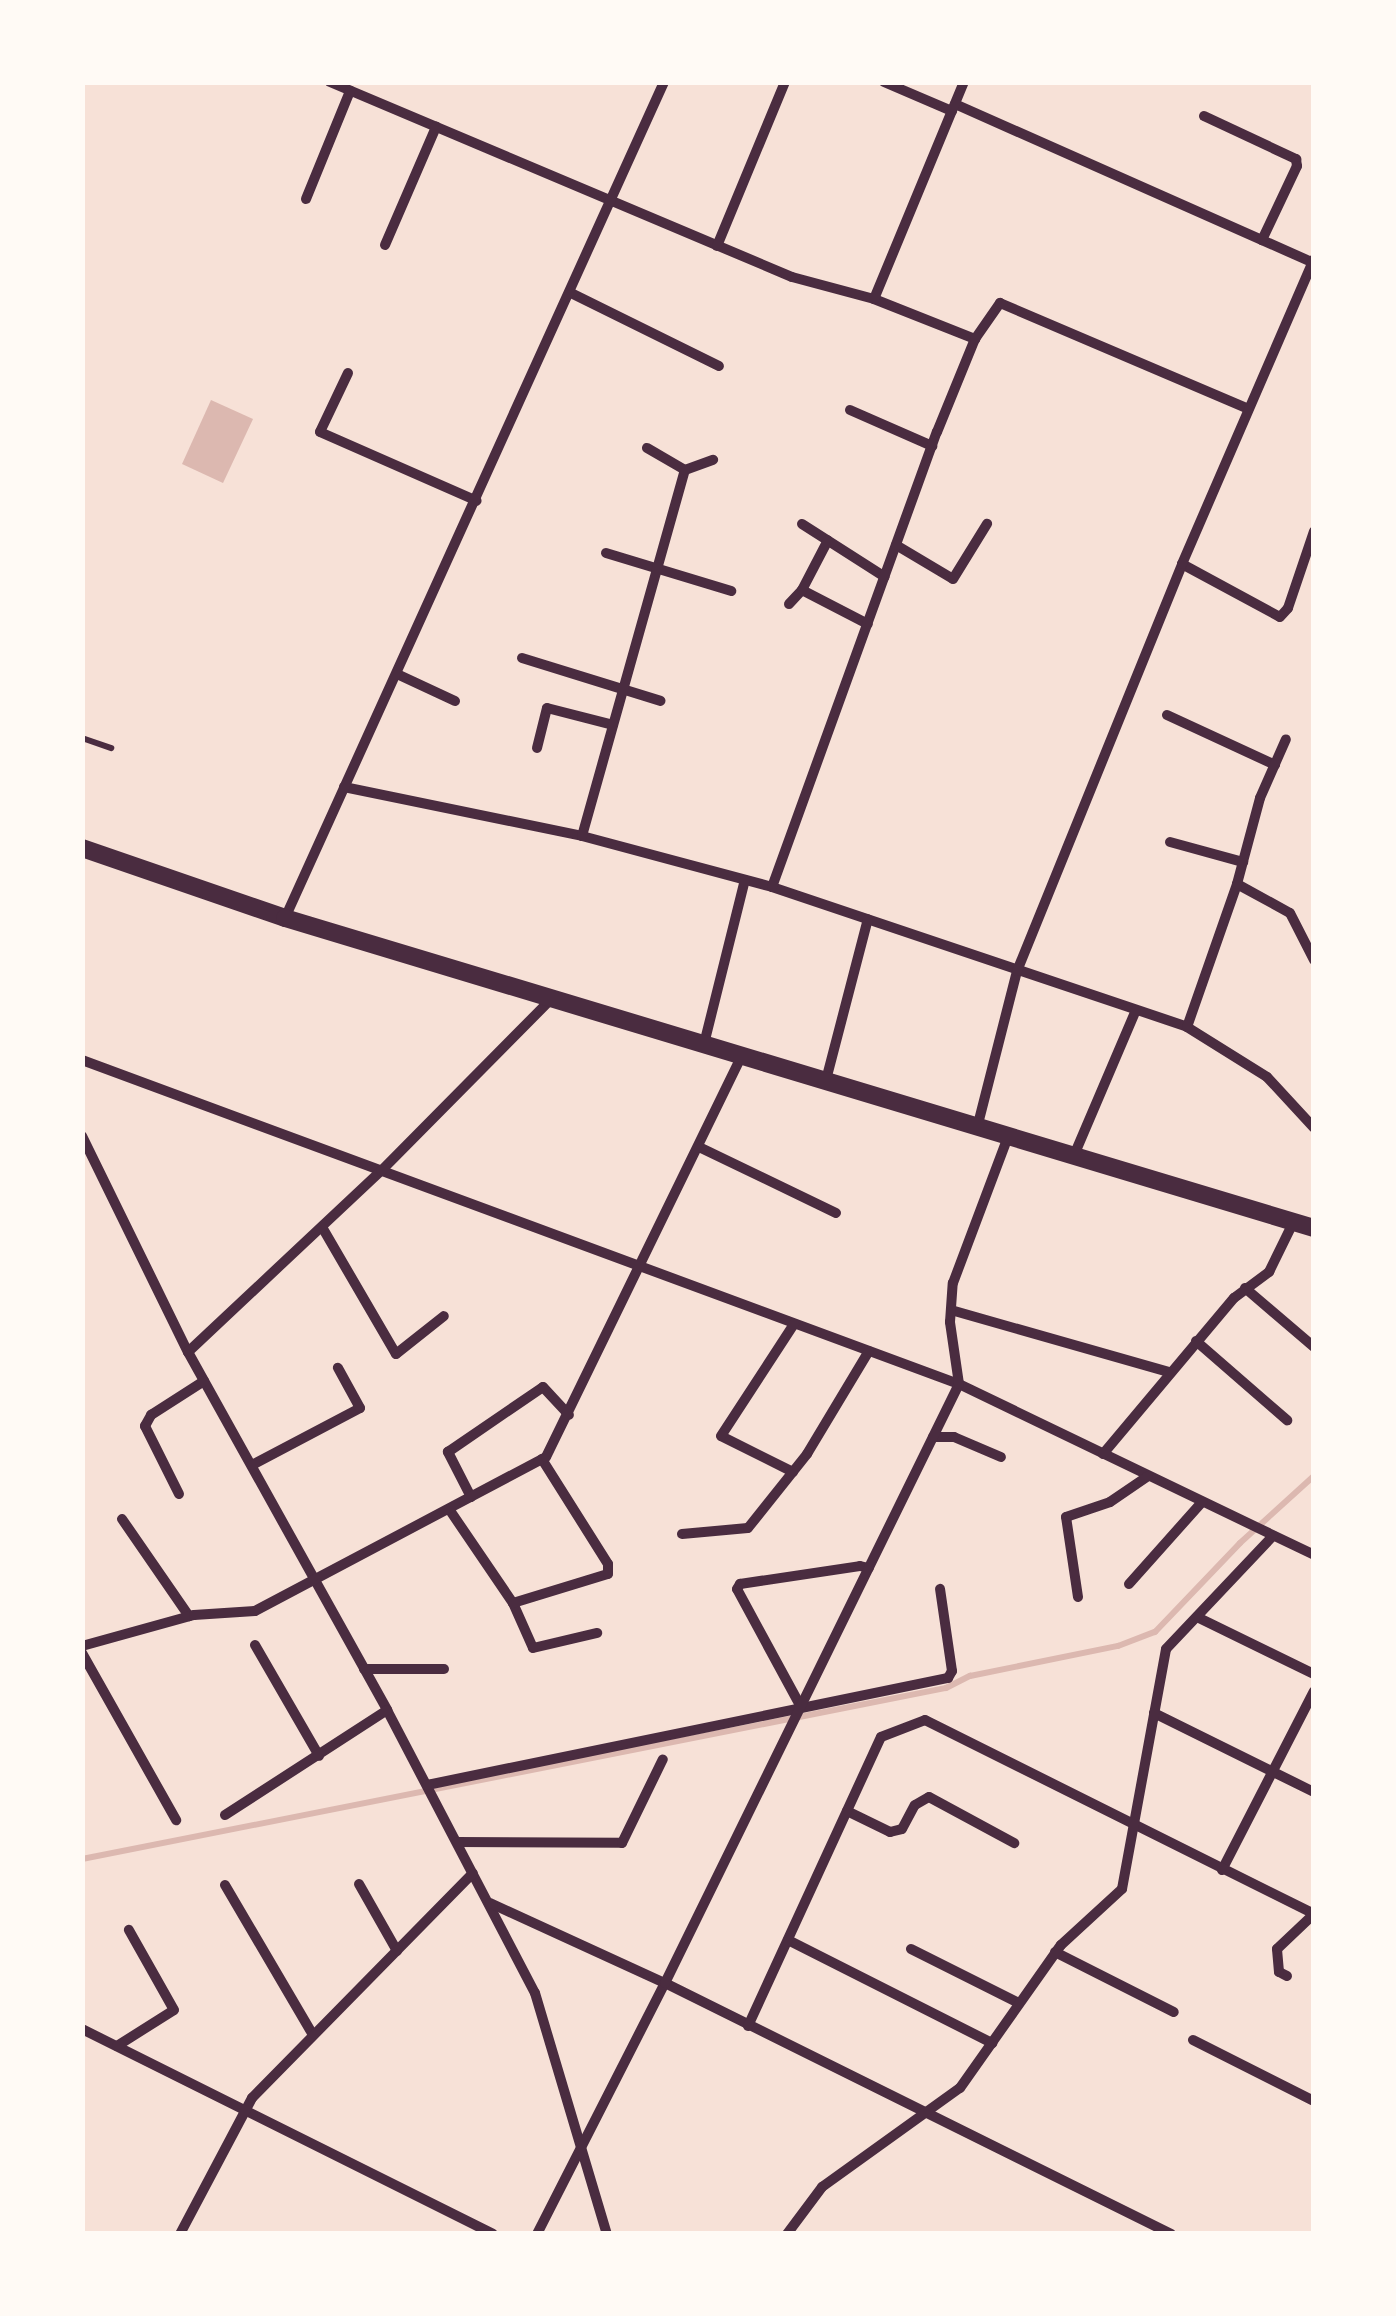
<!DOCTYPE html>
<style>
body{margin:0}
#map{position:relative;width:1396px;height:2316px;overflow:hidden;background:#f7e1d7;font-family:Rubik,sans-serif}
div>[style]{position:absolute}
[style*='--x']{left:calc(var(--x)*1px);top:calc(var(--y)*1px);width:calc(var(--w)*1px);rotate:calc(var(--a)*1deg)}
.water>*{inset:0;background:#dcb8b0}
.stream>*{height:6px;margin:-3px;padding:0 3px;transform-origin:3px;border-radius:3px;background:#dcb8b0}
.service>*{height:6px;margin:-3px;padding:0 3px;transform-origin:3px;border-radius:3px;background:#4a2c40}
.minor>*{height:10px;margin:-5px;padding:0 5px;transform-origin:5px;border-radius:5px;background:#4a2c40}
.primary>*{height:18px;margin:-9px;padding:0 9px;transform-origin:9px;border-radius:9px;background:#4a2c40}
span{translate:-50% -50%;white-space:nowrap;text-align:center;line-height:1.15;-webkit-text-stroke:8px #fffaf5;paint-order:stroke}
.frame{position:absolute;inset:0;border:85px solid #fffaf5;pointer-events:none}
</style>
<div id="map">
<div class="water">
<div style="clip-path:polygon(211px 400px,253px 419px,223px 483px,182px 464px)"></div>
</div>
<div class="stream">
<div style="--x:82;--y:1859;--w:881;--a:-11.2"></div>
<div style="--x:946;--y:1688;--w:27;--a:-27"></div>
<div style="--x:970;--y:1676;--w:151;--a:-11.5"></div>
<div style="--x:1118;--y:1646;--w:40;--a:-21"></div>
<div style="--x:1155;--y:1632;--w:123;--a:-46.3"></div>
<div style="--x:1240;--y:1543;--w:100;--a:-42.2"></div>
</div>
<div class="service">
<div style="--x:82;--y:738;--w:31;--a:19"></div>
</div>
<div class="minor">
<div style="--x:330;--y:82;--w:501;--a:22.88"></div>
<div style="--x:792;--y:277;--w:85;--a:15"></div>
<div style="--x:874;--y:299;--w:109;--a:21.6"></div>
<div style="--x:884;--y:82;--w:74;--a:23.1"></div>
<div style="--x:955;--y:104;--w:393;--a:23.9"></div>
<div style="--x:1204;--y:116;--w:102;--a:25.1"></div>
<div style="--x:1296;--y:159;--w:7;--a:82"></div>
<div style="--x:1297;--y:166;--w:82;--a:115.3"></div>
<div style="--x:306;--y:199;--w:117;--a:-67.8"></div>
<div style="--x:385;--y:245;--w:129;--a:-66.6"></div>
<div style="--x:717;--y:246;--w:178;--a:-67.5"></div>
<div style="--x:571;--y:293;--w:165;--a:26.3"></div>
<div style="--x:874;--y:299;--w:235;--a:-67.5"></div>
<div style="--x:348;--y:373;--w:65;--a:115.4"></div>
<div style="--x:320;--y:432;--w:171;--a:23.7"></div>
<div style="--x:850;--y:410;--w:90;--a:23.7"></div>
<div style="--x:685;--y:470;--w:30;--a:-20"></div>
<div style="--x:802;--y:524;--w:98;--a:32.6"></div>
<div style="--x:896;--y:545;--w:66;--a:30.8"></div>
<div style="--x:953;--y:579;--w:65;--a:-58.3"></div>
<div style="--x:606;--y:553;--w:131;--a:16.9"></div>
<div style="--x:1182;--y:564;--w:111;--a:28.4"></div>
<div style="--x:1280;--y:617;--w:12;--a:-48"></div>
<div style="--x:1288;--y:608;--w:81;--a:-71.3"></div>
<div style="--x:802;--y:590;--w:74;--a:27.3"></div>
<div style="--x:789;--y:604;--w:19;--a:-47"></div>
<div style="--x:802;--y:590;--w:56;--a:-62.5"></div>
<div style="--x:522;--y:658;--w:145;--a:17.2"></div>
<div style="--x:397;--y:674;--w:64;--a:25"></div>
<div style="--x:1167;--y:715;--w:119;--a:24.8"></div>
<div style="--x:537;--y:748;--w:41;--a:-76"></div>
<div style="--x:547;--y:708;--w:68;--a:14.4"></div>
<div style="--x:344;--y:787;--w:243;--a:11.6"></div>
<div style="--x:582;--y:836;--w:197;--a:15"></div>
<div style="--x:772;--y:887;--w:438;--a:18.6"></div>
<div style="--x:1187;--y:1027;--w:94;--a:32"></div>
<div style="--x:1267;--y:1077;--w:69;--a:47.3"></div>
<div style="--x:582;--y:836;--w:380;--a:-74.3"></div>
<div style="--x:685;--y:470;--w:44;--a:-149.9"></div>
<div style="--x:1170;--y:842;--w:76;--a:15.3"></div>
<div style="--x:1237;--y:884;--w:60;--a:28.7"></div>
<div style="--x:1290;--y:913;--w:53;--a:62.9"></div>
<div style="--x:772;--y:887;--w:484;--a:-70.1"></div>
<div style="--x:937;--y:432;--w:100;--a:-67.8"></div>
<div style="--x:975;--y:339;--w:44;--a:-55.2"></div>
<div style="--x:1000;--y:303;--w:270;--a:23.1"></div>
<div style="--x:285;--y:918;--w:918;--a:-65.61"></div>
<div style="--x:1187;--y:1027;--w:151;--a:-70.7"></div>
<div style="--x:1237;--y:884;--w:89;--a:-75"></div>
<div style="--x:1260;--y:798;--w:64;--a:-66.2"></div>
<div style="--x:704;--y:1044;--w:169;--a:-76"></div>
<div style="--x:82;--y:1060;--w:935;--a:20.28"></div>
<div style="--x:959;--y:1384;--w:394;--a:25.7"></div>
<div style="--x:826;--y:1080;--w:166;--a:-75.4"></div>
<div style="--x:978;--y:1124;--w:158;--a:-75.7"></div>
<div style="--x:1017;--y:971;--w:439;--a:-67.9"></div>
<div style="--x:1182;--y:564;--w:332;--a:-66.6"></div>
<div style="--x:82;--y:1136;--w:241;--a:63.9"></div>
<div style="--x:188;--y:1352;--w:410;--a:60.9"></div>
<div style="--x:387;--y:1710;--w:319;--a:62.4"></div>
<div style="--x:535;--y:1993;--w:252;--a:73.4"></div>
<div style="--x:699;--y:1147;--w:152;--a:25.7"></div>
<div style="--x:1075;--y:1153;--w:155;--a:-66.9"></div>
<div style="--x:322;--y:1227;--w:147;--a:59.8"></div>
<div style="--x:396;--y:1354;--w:61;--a:-38.4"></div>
<div style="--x:1245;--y:1288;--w:91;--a:40.5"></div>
<div style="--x:951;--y:1310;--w:226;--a:15.9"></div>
<div style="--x:1196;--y:1341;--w:121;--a:41"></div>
<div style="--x:188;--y:1352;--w:265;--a:-43.2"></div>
<div style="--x:381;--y:1171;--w:242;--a:-45.3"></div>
<div style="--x:933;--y:1437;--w:21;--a:0"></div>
<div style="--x:954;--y:1437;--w:51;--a:23.1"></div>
<div style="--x:1103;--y:1454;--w:204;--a:-50"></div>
<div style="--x:1234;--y:1298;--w:44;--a:-36.6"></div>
<div style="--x:1269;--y:1272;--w:57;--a:-63.9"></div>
<div style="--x:252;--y:1465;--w:122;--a:-27.8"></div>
<div style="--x:360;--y:1408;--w:46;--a:-118.8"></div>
<div style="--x:793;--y:1472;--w:80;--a:-153.4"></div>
<div style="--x:721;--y:1436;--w:134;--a:-56.9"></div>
<div style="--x:179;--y:1494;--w:76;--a:-116.6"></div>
<div style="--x:145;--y:1426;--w:13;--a:-61"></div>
<div style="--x:151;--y:1415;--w:63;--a:-32.7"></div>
<div style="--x:471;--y:1497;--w:51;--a:-117.1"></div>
<div style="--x:448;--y:1452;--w:115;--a:-34.4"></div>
<div style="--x:543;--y:1387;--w:38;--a:47"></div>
<div style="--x:449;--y:1509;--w:114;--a:55.8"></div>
<div style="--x:513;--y:1603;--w:49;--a:66"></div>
<div style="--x:533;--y:1648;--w:66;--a:-13.2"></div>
<div style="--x:122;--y:1519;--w:118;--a:55.4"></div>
<div style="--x:682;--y:1534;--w:66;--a:-5.2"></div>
<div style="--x:748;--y:1528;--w:95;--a:-51.4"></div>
<div style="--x:807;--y:1454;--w:120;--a:-59"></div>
<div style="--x:1129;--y:1584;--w:110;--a:-48.3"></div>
<div style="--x:1078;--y:1597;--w:81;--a:-98.5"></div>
<div style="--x:1066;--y:1517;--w:46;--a:-18.8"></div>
<div style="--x:1110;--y:1502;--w:46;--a:-34.4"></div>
<div style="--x:513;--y:1603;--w:99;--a:-17"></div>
<div style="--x:608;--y:1574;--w:10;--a:-90"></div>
<div style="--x:608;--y:1564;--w:124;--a:-122.2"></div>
<div style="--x:1197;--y:1617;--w:130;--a:26"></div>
<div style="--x:255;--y:1645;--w:128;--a:60"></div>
<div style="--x:82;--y:1646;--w:116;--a:-15.5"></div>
<div style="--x:194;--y:1615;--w:61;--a:-3.8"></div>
<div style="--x:255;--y:1611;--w:329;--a:-27.9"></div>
<div style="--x:546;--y:1457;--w:446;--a:-64"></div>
<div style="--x:82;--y:1653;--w:192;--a:60.6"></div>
<div style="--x:364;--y:1669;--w:80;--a:0"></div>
<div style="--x:801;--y:1707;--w:134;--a:-118.5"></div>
<div style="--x:737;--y:1589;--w:6;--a:-59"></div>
<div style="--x:740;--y:1584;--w:121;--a:-8.5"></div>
<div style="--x:860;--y:1566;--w:9;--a:13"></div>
<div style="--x:1154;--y:1713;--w:178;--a:26.3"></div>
<div style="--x:427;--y:1785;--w:532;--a:-11.61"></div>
<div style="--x:948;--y:1678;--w:8;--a:-60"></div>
<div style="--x:952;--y:1671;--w:83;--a:-98.3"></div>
<div style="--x:847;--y:1811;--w:48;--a:26"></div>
<div style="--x:890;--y:1832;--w:12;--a:-14"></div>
<div style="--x:902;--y:1829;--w:27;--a:-62"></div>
<div style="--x:915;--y:1805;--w:16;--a:-30"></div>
<div style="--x:929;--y:1797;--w:97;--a:28.4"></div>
<div style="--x:225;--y:1815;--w:193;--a:-32.9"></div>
<div style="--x:457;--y:1842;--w:165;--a:0.3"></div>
<div style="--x:622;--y:1843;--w:93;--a:-64"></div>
<div style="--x:1222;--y:1870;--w:201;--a:-62.8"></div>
<div style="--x:359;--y:1884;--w:77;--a:60.4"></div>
<div style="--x:225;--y:1885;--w:174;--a:59.6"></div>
<div style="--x:490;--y:1903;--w:192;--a:24.6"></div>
<div style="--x:665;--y:1983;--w:565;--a:26.38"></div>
<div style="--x:788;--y:1940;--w:229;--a:26.8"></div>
<div style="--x:911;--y:1949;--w:121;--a:26.6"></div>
<div style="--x:1055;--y:1952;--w:133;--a:26.8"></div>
<div style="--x:1287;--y:1976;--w:9;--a:-153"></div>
<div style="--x:1279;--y:1972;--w:23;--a:-95"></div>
<div style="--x:1277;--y:1949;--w:51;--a:-43.4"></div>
<div style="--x:748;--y:2026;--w:318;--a:-65.3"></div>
<div style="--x:881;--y:1737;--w:47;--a:-21.1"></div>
<div style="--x:925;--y:1720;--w:435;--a:26.5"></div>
<div style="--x:82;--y:2029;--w:459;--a:26.5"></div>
<div style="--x:1193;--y:2040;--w:136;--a:26.8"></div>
<div style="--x:117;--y:2046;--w:67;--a:-32.3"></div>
<div style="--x:174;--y:2010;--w:92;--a:-119.4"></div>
<div style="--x:180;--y:2234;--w:154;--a:-62.1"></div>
<div style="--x:252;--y:2098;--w:315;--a:-45.5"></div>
<div style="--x:537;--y:2234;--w:282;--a:-63"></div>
<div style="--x:665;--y:1983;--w:667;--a:-63.86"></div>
<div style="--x:959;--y:1384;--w:63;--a:-98.3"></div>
<div style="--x:950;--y:1322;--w:39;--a:-86"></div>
<div style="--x:953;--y:1283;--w:159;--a:-69.4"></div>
<div style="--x:787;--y:2234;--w:59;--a:-53.3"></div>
<div style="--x:822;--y:2187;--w:170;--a:-35.7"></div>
<div style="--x:960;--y:2088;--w:175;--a:-54.8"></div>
<div style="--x:1061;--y:1945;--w:83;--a:-42.6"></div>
<div style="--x:1122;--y:1889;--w:244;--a:-79.6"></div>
<div style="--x:1166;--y:1649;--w:156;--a:-46.6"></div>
</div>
<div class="primary">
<div style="--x:82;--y:848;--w:215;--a:19"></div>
<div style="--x:285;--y:918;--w:1075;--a:16.77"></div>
</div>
<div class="frame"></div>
</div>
